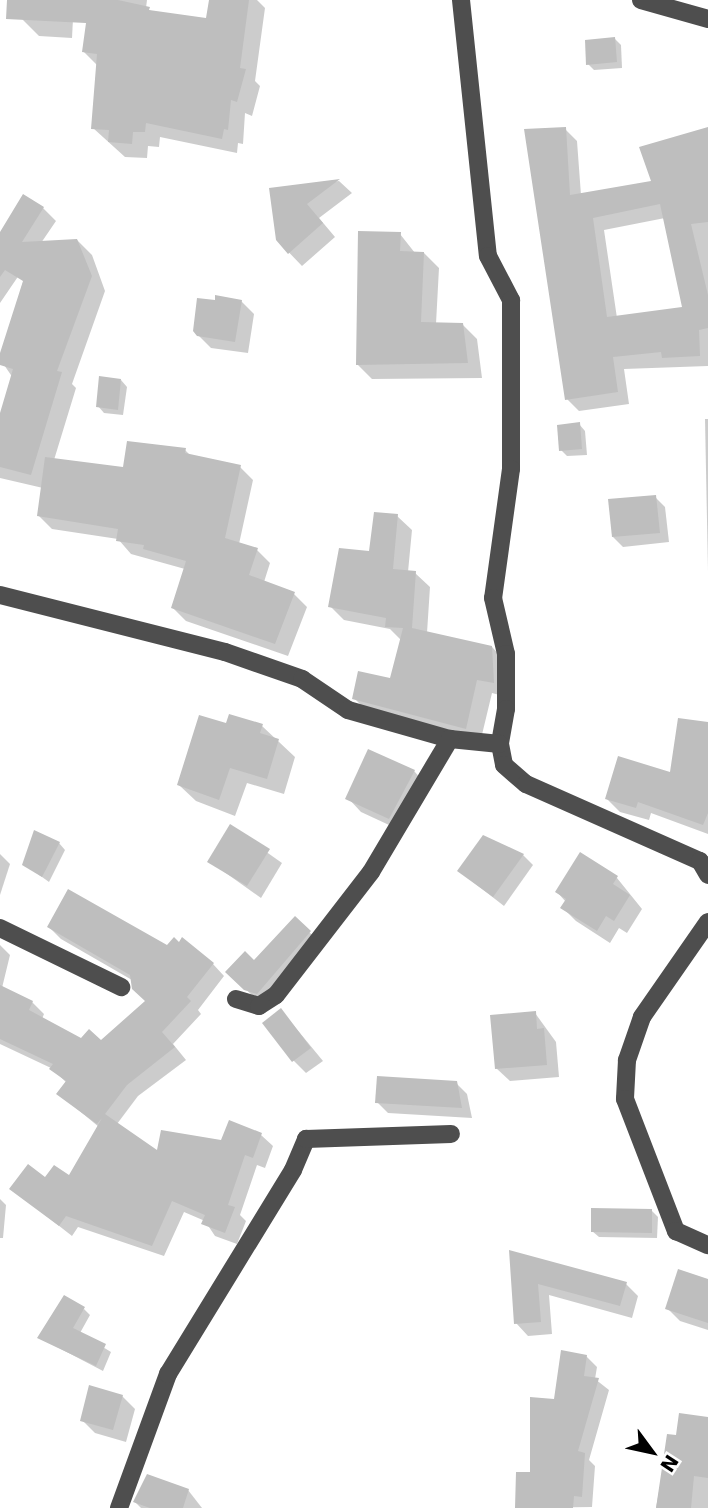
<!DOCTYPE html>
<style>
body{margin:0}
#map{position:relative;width:708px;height:1508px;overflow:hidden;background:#fff;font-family:"DejaVu Sans",sans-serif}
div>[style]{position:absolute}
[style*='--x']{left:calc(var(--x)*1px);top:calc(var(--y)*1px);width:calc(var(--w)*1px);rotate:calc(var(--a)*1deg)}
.shadow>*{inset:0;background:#0003}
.building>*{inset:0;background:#bebebe}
.minor>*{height:18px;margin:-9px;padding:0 9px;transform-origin:9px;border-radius:9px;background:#4e4e4e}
span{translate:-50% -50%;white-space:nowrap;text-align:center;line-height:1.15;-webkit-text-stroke:7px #fff;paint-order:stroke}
.north{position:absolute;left:617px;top:1417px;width:70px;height:70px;-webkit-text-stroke:5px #fff;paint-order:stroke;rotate:123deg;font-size:19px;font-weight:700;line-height:28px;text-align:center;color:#000}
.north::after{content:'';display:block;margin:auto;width:24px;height:32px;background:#000;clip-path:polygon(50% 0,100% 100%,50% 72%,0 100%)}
</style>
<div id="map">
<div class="shadow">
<div style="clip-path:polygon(23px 0,74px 0,72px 38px,39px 36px,22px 19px)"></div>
<div style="clip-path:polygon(93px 0,147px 0,146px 8px,154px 13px,208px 20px,211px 0,257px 0,265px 8px,255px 81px,260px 86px,252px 116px,245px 113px,243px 144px,238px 143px,237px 153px,160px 137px,159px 147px,148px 146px,147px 158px,125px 157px,93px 128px,98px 66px,83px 51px)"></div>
<div style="clip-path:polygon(615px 39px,621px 45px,622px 68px,594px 70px,588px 64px)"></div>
<div style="clip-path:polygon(evenodd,565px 129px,577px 141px,581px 195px,654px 182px,708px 129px,708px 366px,624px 369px,629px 404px,579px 411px,567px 399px,565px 129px,665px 218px,684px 309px,617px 318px,604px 230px,665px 218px)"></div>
<div style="clip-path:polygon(339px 181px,352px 193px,319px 218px,335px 237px,302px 266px,277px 240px,271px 190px)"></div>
<div style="clip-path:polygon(43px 208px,56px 221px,41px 243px,77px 240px,92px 255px,105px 291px,72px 384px,76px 388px,54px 460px,125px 469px,185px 450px,191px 456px,240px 467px,253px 480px,239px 544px,257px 550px,270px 563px,264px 582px,294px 594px,307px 607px,288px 656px,186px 621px,173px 608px,185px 569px,131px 554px,118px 539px,52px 529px,39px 516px,43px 488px,0 478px,0 418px,13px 378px,0 359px,30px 259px,0 303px,0 235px)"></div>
<div style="clip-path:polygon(400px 234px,415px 253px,424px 253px,439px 268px,436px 324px,462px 324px,477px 339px,482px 378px,372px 379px,357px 364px)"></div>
<div style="clip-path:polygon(241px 301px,254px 314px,248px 353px,211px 348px,198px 335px,216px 302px)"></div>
<div style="clip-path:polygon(121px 380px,127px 387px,123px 415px,104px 413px,98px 406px)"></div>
<div style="clip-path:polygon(705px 419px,708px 419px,708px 571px)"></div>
<div style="clip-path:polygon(579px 424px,585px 431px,587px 455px,567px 456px,561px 450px)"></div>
<div style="clip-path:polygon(655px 497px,665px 507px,669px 542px,623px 547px,613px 537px)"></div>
<div style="clip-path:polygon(397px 516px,412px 530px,408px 572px,415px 573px,430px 587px,427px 633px,492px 647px,506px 662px,507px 697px,492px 693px,480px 743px,369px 713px,354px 698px,391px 680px,401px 640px,390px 629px,344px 620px,330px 606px)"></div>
<div style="clip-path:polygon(708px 723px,708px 834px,651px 813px,649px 820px,620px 812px,607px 799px,671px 774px)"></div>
<div style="clip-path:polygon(227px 725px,262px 726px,295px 757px,284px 794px,247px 783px,235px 816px,196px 801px,179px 785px)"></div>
<div style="clip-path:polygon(414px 771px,426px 784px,402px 831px,361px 812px,348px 798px)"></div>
<div style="clip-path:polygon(231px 827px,282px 863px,261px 898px,209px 861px)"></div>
<div style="clip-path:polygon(59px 843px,65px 850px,49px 882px,24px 864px)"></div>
<div style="clip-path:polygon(0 854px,10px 864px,0 895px)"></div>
<div style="clip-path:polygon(523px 855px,533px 865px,504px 906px,459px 871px)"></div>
<div style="clip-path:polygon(580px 855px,617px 878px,642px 909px,627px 933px,619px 928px,610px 943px,576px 921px,563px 908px,566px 902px,557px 892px)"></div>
<div style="clip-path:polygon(295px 919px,323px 945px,259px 1002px,228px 972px,254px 963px)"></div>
<div style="clip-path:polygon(49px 927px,168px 948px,213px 964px,224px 976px,198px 1010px,201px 1014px,173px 1044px,186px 1060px,138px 1096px,117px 1124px,159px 1153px,261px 1135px,273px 1146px,265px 1168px,257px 1165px,240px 1215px,246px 1221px,237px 1244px,215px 1236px,205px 1221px,184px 1212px,164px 1256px,78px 1227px,72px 1236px,12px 1189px,69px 1177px,99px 1127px,59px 1094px,67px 1083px,51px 1068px,0 1044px,0 945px,10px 955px,2px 988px,32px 1002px,44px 1014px,42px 1019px,81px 1040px,101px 1042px,147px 1001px,132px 980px,61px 939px)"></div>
<div style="clip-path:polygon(281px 1010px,323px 1061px,306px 1073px,293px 1060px)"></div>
<div style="clip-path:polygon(535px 1013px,556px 1042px,559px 1077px,510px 1081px,496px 1068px)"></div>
<div style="clip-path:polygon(456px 1083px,467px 1094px,472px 1118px,388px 1113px,377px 1102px)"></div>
<div style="clip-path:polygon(0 1199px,6px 1205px,3px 1238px,0 1238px)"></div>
<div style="clip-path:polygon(652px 1211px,658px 1217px,657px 1238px,599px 1237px,592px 1231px)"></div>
<div style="clip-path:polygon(510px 1252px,626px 1284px,638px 1296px,632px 1318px,549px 1295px,552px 1334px,528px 1336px,516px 1323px)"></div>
<div style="clip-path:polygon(708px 1281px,708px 1330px,680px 1321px,667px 1308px)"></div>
<div style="clip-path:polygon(84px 1309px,90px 1315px,80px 1333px,111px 1352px,103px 1371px,40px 1338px)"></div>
<div style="clip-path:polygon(586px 1356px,597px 1367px,595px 1379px,609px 1390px,589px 1460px,595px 1466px,592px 1507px,519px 1508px,555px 1401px)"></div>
<div style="clip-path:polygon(122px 1396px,135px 1409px,126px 1442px,95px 1433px,82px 1420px)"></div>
<div style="clip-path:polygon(708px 1418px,708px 1508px,656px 1508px,669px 1436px,677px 1437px)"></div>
<div style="clip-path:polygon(188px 1490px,202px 1508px,141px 1508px,135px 1502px)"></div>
</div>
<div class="building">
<div style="clip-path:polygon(7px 0,118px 0,150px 7px,149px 10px,206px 18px,209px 0,249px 0,240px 68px,246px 69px,237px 102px,231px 100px,228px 130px,224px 129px,222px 139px,146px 123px,145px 132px,133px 132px,132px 144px,108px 142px,109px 130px,91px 129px,97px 54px,82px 52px,86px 23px,6px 19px)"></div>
<div style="clip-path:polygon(615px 37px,617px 62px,586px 65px,585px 40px)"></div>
<div style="clip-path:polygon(evenodd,566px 127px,570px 195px,651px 181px,639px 147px,708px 127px,708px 222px,691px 224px,708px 295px,708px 328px,699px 330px,700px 356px,662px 358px,661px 352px,613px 357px,618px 392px,565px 400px,524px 129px,566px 127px,660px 204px,682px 307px,607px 317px,593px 218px,660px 204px)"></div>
<div style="clip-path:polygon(340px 179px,307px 204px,323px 223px,288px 254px,276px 240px,269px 188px)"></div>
<div style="clip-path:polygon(23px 194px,44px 207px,22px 242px,77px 239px,92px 276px,57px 371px,62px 372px,31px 475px,0 467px,0 413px,13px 369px,0 365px,0 353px,23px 281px,5px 270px,0 277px,0 232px)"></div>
<div style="clip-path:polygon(358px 231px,401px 232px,400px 251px,424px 252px,421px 322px,463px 323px,468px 363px,356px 365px)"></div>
<div style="clip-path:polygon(215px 295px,242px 300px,235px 342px,197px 336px,193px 331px,197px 298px,215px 300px)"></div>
<div style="clip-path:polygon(99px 376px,121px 379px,118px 410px,96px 407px)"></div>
<div style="clip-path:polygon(580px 422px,582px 449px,559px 451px,557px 425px)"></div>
<div style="clip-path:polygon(127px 441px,186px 448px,185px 453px,241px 465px,225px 538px,258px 548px,249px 575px,295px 592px,275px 644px,171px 608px,186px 561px,143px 549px,144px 545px,116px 541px,118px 529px,37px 516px,45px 457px,123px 467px)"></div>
<div style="clip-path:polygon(656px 495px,660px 533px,612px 537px,608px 499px)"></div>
<div style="clip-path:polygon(374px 512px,398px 514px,393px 569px,416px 571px,412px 628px,492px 646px,494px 683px,477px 680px,466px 729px,352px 699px,358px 671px,390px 678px,403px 628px,385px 627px,386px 618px,328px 607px,339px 548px,369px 551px)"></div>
<div style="clip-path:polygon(229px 714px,263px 724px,260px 733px,279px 739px,267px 779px,230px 768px,219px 800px,177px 785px,199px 715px,226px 723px)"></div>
<div style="clip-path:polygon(678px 718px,708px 722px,708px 813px,703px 825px,638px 802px,636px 808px,605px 799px,618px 756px,670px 772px)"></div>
<div style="clip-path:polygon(368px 749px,415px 770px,389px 819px,345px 799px)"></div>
<div style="clip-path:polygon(230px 824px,270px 849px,247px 886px,207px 862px)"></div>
<div style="clip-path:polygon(34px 830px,60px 842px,42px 877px,22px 865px)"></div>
<div style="clip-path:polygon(483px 835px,524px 854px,493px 897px,457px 871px)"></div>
<div style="clip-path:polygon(580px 852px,618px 876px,613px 884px,630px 895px,614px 921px,606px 916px,597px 931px,560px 908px,566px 899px,555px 892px)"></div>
<div style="clip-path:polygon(68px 889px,167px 945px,174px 937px,179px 942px,182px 937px,214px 963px,187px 997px,191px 1001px,162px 1032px,175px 1047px,127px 1085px,105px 1114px,157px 1150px,161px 1130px,221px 1140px,229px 1120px,262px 1133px,253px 1158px,245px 1155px,228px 1205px,235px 1207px,225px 1233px,201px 1224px,205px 1215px,172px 1201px,152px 1246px,66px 1216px,59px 1226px,9px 1189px,28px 1164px,45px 1177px,54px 1165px,69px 1175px,102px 1118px,97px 1124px,56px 1094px,66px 1081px,49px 1069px,53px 1064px,0 1039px,0 985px,33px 1001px,29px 1010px,81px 1038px,89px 1029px,101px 1040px,145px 1001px,132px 989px,130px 975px,47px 927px)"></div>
<div style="clip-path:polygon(295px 916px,311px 931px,257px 994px,244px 990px,225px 972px,245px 951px,254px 960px)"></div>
<div style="clip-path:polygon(281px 1008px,311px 1048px,292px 1062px,262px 1023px)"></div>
<div style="clip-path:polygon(536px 1011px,537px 1029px,544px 1028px,547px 1065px,495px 1069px,490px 1015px)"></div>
<div style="clip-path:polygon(377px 1076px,457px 1081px,462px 1108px,375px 1103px)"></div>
<div style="clip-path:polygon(591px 1208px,652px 1209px,652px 1233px,591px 1232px)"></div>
<div style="clip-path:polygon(509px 1250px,627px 1282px,620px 1306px,538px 1284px,541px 1322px,514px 1324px)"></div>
<div style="clip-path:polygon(678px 1269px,708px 1279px,708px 1323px,665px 1309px)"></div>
<div style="clip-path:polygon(64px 1295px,85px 1307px,73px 1328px,106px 1344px,96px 1366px,37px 1338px)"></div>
<div style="clip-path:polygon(561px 1350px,587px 1355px,584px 1376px,599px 1378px,578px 1451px,585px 1453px,582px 1497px,574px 1496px,573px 1508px,515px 1508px,516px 1472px,530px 1472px,530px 1397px,554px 1399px)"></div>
<div style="clip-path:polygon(89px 1385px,123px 1395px,113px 1430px,80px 1421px)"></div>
<div style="clip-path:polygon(679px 1413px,708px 1417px,708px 1478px,694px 1476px,691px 1508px,656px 1508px,667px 1434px,676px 1435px)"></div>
<div style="clip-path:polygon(147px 1474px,189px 1489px,183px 1508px,150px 1508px,133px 1502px)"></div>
</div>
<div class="minor">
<div style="--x:461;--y:0;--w:257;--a:84"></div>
<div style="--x:488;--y:256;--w:50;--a:62.4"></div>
<div style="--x:511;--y:300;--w:169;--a:90"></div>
<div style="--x:511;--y:469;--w:130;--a:97.9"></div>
<div style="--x:493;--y:598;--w:57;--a:76.9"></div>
<div style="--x:506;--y:654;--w:55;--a:90"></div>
<div style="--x:506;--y:709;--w:36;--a:100"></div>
<div style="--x:500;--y:744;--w:21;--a:79"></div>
<div style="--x:504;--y:765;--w:29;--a:41"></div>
<div style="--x:526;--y:784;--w:190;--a:23.9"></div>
<div style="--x:700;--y:861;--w:16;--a:60"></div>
<div style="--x:641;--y:0;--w:70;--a:15.8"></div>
<div style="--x:0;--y:595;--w:232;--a:14.2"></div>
<div style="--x:225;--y:652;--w:82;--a:19.3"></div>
<div style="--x:302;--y:679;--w:55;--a:34"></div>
<div style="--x:348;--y:710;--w:106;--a:15.9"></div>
<div style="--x:450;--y:739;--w:50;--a:5.7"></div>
<div style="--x:708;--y:922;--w:116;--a:124.8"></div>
<div style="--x:642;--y:1017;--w:46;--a:109.2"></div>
<div style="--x:627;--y:1060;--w:39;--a:93"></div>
<div style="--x:625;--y:1099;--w:142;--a:68.9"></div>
<div style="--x:676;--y:1231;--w:35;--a:24"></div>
<div style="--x:0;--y:928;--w:135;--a:26"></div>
<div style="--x:236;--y:999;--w:24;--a:17"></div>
<div style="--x:259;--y:1006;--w:20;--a:-33"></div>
<div style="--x:276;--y:995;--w:155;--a:-52.3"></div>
<div style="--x:371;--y:872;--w:155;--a:-59.3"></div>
<div style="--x:119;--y:1508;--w:143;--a:-69.9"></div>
<div style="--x:168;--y:1374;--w:239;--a:-58.5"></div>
<div style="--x:293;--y:1170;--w:34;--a:-67"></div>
<div style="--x:306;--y:1139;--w:145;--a:-2"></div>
</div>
<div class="north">N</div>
</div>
